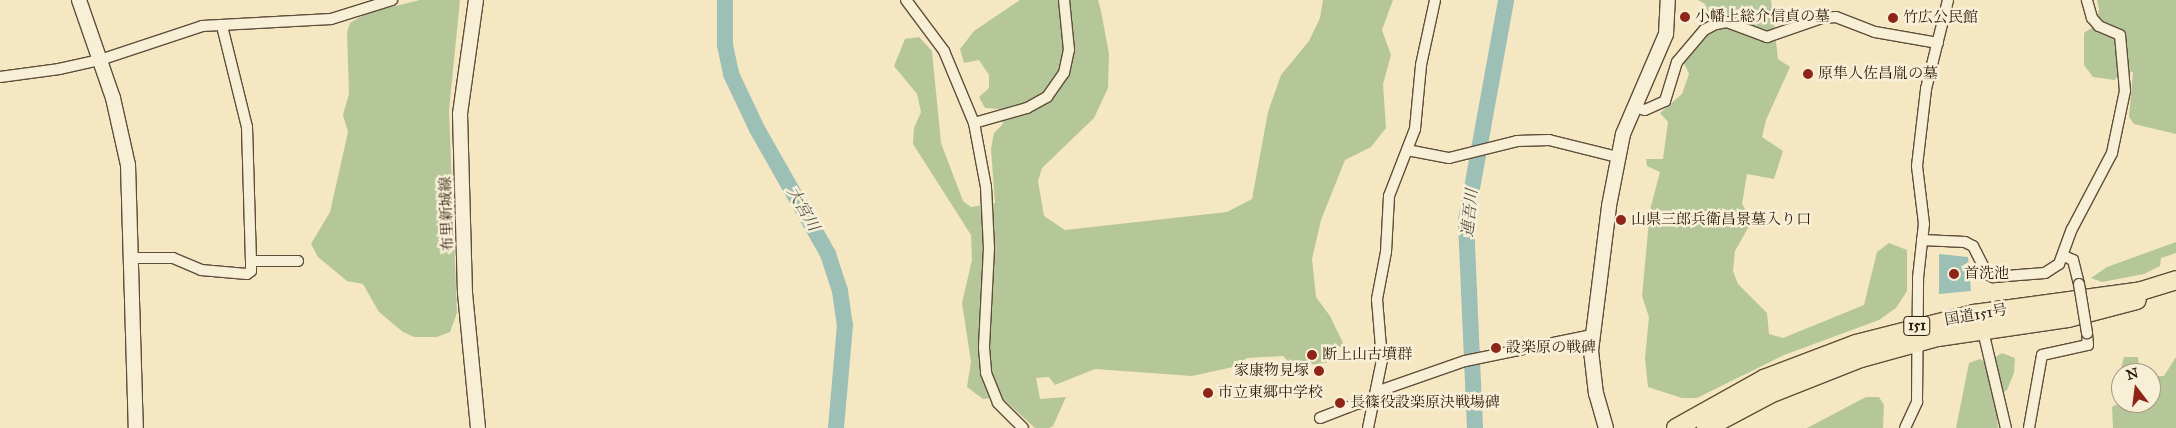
<!DOCTYPE html>
<meta charset="utf-8">
<style>
body{margin:0}
#map{position:relative;width:2176px;height:428px;overflow:hidden;background:#f4e7c2;font-family:"IM FELL Great Primer","Noto Serif JP",serif}
div>[style]{position:absolute}
[style*='--x']{left:calc(var(--x)*1px);top:calc(var(--y)*1px);width:calc(var(--w)*1px);rotate:calc(var(--a)*1deg)}
.green>*{inset:0;background:#b5c798}
.water>*{inset:0;background:#9cbfb6}
.river>*{height:16px;margin:-8px;padding:0 8px;transform-origin:8px;border-radius:8px;background:#9cbfb6}
.roads{filter:drop-shadow(1px 0 #5f4e3a) drop-shadow(-1px 0 #5f4e3a) drop-shadow(0 1px #5f4e3a) drop-shadow(0 -1px #5f4e3a)}
.street>*{height:10px;margin:-5px;padding:0 5px;transform-origin:5px;border-radius:5px;background:#f8efd7}
.secondary>*{height:14px;margin:-7px;padding:0 7px;transform-origin:7px;border-radius:7px;background:#f8efd7}
.highway>*{height:18px;margin:-9px;padding:0 9px;transform-origin:9px;border-radius:9px;background:#f4e7c2}
.bridges{filter:drop-shadow(1px 0 #5f4e3a) drop-shadow(-1px 0 #5f4e3a) drop-shadow(0 1px #5f4e3a) drop-shadow(0 -1px #5f4e3a)}
.street-bridge>*{height:10px;margin:-5px;padding:0 5px;transform-origin:5px;border-radius:5px;background:#f8efd7}
.dots>*{width:14px;height:14px;translate:-50% -50%;box-sizing:border-box;border:2px solid #f8efd7;border-radius:50%}
span{translate:-50% -50%;white-space:nowrap;text-align:center;line-height:1.15;-webkit-text-stroke:5px #f8efd7;paint-order:stroke}
.shield-label span{padding:1px 4px;background:#f8efd7;border:1px solid;border-radius:4px;-webkit-text-stroke-width:0}
.shield-label{font-size:14px;color:#2d1b0c;font-weight:700}
.poi-label{font-size:15px;color:#2d1b0c}
.left{translate:0 -50%;text-align:left}
.right{translate:-100% -50%;text-align:right}
.street-label{font-size:15px;color:#2d1b0c}
.water-label{font-size:16px;color:#545448;font-style:italic}
.north{position:absolute;left:2111px;top:363px;width:50px;height:50px;box-sizing:border-box;background:#f8efd7;border:1px solid #a79a86;border-radius:50%;rotate:345deg;font-size:14px;font-weight:700;line-height:20px;text-align:center;color:#2d1b0c}
.north::after{content:'';display:block;margin:auto;width:18px;height:22px;background:#8f2418;clip-path:polygon(50% 0,100% 100%,50% 72%,0 100%)}
</style>
<div id="map">
<div class="green">
<div style="clip-path:polygon(420px 0,460px 0,449px 110px,457px 313px,450px 332px,437px 337px,414px 337px,403px 332px,379px 312px,363px 284px,347px 281px,318px 257px,311px 244px,330px 212px,348px 132px,343px 115px,349px 94px,347px 32px,350px 23px,367px 13px)"></div>
<div style="clip-path:polygon(1020px 0,1098px 0,1101px 11px,1109px 54px,1108px 88px,1094px 118px,1042px 168px,1038px 181px,1044px 216px,1065px 230px,1227px 212px,1252px 199px,1268px 112px,1281px 75px,1309px 41px,1320px 18px,1323px 0,1393px 0,1382px 30px,1391px 55px,1383px 84px,1386px 128px,1371px 147px,1345px 160px,1321px 220px,1312px 259px,1316px 297px,1330px 316px,1343px 343px,1329px 362px,1294px 367px,1283px 356px,1247px 358px,1233px 367px,1192px 376px,1095px 369px,1055px 385px,1049px 377px,1036px 378px,1040px 399px,1066px 397px,1053px 426px,1049px 428px,1035px 428px,1001px 397px,983px 399px,967px 387px,971px 362px,962px 303px,972px 260px,971px 235px,913px 144px,914px 128px,921px 112px,917px 94px,894px 66px,905px 39px,919px 37px,932px 51px,941px 143px,963px 201px,971px 207px,995px 203px,991px 149px,994px 133px,1003px 124px,999px 109px,985px 108px,979px 97px,989px 88px,989px 75px,979px 60px,964px 63px,960px 49px,974px 31px)"></div>
<div style="clip-path:polygon(1698px 0,1771px 0,1778px 59px,1790px 67px,1766px 120px,1762px 137px,1783px 151px,1774px 179px,1747px 174px,1742px 204px,1752px 221px,1735px 251px,1733px 271px,1738px 284px,1767px 313px,1769px 334px,1783px 338px,1864px 305px,1877px 252px,1889px 243px,1907px 250px,1907px 291px,1896px 308px,1879px 320px,1784px 355px,1697px 398px,1682px 398px,1648px 387px,1645px 358px,1649px 317px,1642px 296px,1650px 210px,1660px 172px,1647px 166px,1646px 159px,1663px 159px,1668px 122px,1660px 113px,1682px 94px,1689px 74px,1683px 61px,1699px 41px,1714px 31px,1705px 4px)"></div>
<div style="clip-path:polygon(2097px 0,2176px 0,2176px 134px,2134px 124px,2129px 117px,2133px 72px,2121px 70px,2115px 80px,2093px 77px,2084px 65px,2084px 33px,2096px 25px,2099px 9px)"></div>
<div style="clip-path:polygon(2176px 242px,2176px 253px,2161px 258px,2160px 266px,2144px 274px,2102px 282px,2091px 278px,2107px 267px)"></div>
<div style="clip-path:polygon(2002px 353px,2015px 358px,2014px 373px,2007px 390px,1995px 397px,1998px 428px,1956px 428px,1969px 363px,1980px 359px,1986px 363px)"></div>
<div style="clip-path:polygon(2124px 357px,2138px 357px,2139px 370px,2143px 373px,2121px 373px,2121px 381px,2119px 377px)"></div>
<div style="clip-path:polygon(2176px 357px,2176px 428px,2113px 428px,2112px 407px,2121px 402px,2151px 403px,2151px 376px,2164px 376px)"></div>
<div style="clip-path:polygon(1866px 397px,1879px 397px,1884px 405px,1883px 428px,1807px 428px)"></div>
</div>
<div class="water">
<div style="clip-path:polygon(1939px 254px,1968px 257px,1971px 291px,1939px 294px)"></div>
</div>
<div class="river">
<div style="--x:725;--y:0;--w:45;--a:90"></div>
<div style="--x:725;--y:45;--w:30;--a:78"></div>
<div style="--x:731;--y:74;--w:61;--a:64.7"></div>
<div style="--x:757;--y:129;--w:144;--a:60.4"></div>
<div style="--x:828;--y:254;--w:39;--a:72"></div>
<div style="--x:840;--y:291;--w:34;--a:82"></div>
<div style="--x:845;--y:325;--w:103;--a:95"></div>
<div style="--x:1475;--y:428;--w:207;--a:-92.5"></div>
<div style="--x:1466;--y:221;--w:225;--a:-79.7"></div>
</div>
<div class="roads">
<div class="street">
<div style="--x:906;--y:0;--w:64;--a:53.3"></div>
<div style="--x:944;--y:51;--w:78;--a:67.4"></div>
<div style="--x:974;--y:123;--w:65;--a:79.4"></div>
<div style="--x:986;--y:187;--w:61;--a:87.2"></div>
<div style="--x:989;--y:248;--w:100;--a:92.9"></div>
<div style="--x:984;--y:348;--w:25;--a:85"></div>
<div style="--x:986;--y:373;--w:32;--a:68"></div>
<div style="--x:998;--y:403;--w:35;--a:45"></div>
<div style="--x:222;--y:26;--w:104;--a:76.1"></div>
<div style="--x:247;--y:127;--w:134;--a:88.3"></div>
<div style="--x:0;--y:77;--w:60;--a:-7.7"></div>
<div style="--x:59;--y:69;--w:42;--a:-12.4"></div>
<div style="--x:100;--y:60;--w:108;--a:-18.4"></div>
<div style="--x:202;--y:26;--w:129;--a:-3.1"></div>
<div style="--x:331;--y:19;--w:64;--a:-17.3"></div>
<div style="--x:1635;--y:107;--w:10;--a:17"></div>
<div style="--x:1645;--y:110;--w:22;--a:-24"></div>
<div style="--x:1665;--y:101;--w:41;--a:-72.9"></div>
<div style="--x:1677;--y:62;--w:42;--a:-49.8"></div>
<div style="--x:1704;--y:30;--w:13;--a:-27"></div>
<div style="--x:1716;--y:24;--w:11;--a:-10"></div>
<div style="--x:1727;--y:22;--w:43;--a:20.6"></div>
<div style="--x:1767;--y:37;--w:58;--a:-19.1"></div>
<div style="--x:1822;--y:18;--w:14;--a:-4"></div>
<div style="--x:1836;--y:17;--w:42;--a:21"></div>
<div style="--x:1875;--y:32;--w:64;--a:9.9"></div>
<div style="--x:974;--y:123;--w:55;--a:-15.8"></div>
<div style="--x:1027;--y:108;--w:23;--a:-29"></div>
<div style="--x:1047;--y:97;--w:29;--a:-55"></div>
<div style="--x:1064;--y:73;--w:24;--a:-78"></div>
<div style="--x:1069;--y:50;--w:50;--a:-95.7"></div>
<div style="--x:1407;--y:150;--w:43;--a:10.8"></div>
<div style="--x:1449;--y:158;--w:70;--a:-14"></div>
<div style="--x:1517;--y:141;--w:32;--a:-2"></div>
<div style="--x:1549;--y:140;--w:70;--a:14"></div>
<div style="--x:1922;--y:240;--w:43;--a:2.7"></div>
<div style="--x:1965;--y:242;--w:9;--a:27"></div>
<div style="--x:1973;--y:246;--w:31;--a:63"></div>
<div style="--x:1987;--y:274;--w:7;--a:27"></div>
<div style="--x:1993;--y:277;--w:52;--a:-4.4"></div>
<div style="--x:2045;--y:273;--w:17;--a:-33"></div>
<div style="--x:2059;--y:264;--w:37;--a:-70"></div>
<div style="--x:2072;--y:229;--w:86;--a:-62.2"></div>
<div style="--x:2112;--y:153;--w:63;--a:-78.2"></div>
<div style="--x:2125;--y:91;--w:56;--a:-95.1"></div>
<div style="--x:2120;--y:35;--w:23;--a:-157"></div>
<div style="--x:2099;--y:26;--w:11;--a:-131"></div>
<div style="--x:2092;--y:18;--w:19;--a:-106"></div>
<div style="--x:2064;--y:256;--w:10;--a:24"></div>
<div style="--x:2073;--y:260;--w:25;--a:76"></div>
<div style="--x:132;--y:258;--w:41;--a:0"></div>
<div style="--x:173;--y:258;--w:30;--a:23"></div>
<div style="--x:201;--y:270;--w:46;--a:5"></div>
<div style="--x:247;--y:274;--w:5;--a:-37"></div>
<div style="--x:251;--y:271;--w:10;--a:-90"></div>
<div style="--x:251;--y:261;--w:47;--a:0"></div>
<div style="--x:1983;--y:331;--w:100;--a:76.7"></div>
<div style="--x:1376;--y:392;--w:94;--a:-19.2"></div>
<div style="--x:1465;--y:361;--w:130;--a:-11.6"></div>
<div style="--x:1320;--y:418;--w:40;--a:-21"></div>
<div style="--x:1357;--y:404;--w:17;--a:-3"></div>
<div style="--x:1368;--y:428;--w:69;--a:-78.4"></div>
<div style="--x:1382;--y:360;--w:61;--a:-94.7"></div>
<div style="--x:1377;--y:299;--w:48;--a:-79.2"></div>
<div style="--x:1386;--y:252;--w:56;--a:-86.9"></div>
<div style="--x:1389;--y:196;--w:72;--a:-68.8"></div>
<div style="--x:1415;--y:129;--w:64;--a:-84.6"></div>
<div style="--x:1421;--y:65;--w:66;--a:-77.8"></div>
<div style="--x:1905;--y:428;--w:29;--a:-65"></div>
<div style="--x:1917;--y:402;--w:124;--a:-89.5"></div>
<div style="--x:1918;--y:278;--w:54;--a:-83.7"></div>
<div style="--x:1924;--y:224;--w:58;--a:-96.9"></div>
<div style="--x:1917;--y:166;--w:78;--a:-83.3"></div>
<div style="--x:1926;--y:89;--w:92;--a:-76.1"></div>
<div style="--x:2029;--y:428;--w:74;--a:-79.9"></div>
<div style="--x:2042;--y:355;--w:47;--a:-12.3"></div>
<div style="--x:2088;--y:345;--w:12;--a:-95"></div>
</div>
<div class="secondary">
<div style="--x:79;--y:0;--w:104;--a:70.9"></div>
<div style="--x:113;--y:98;--w:69;--a:77.4"></div>
<div style="--x:128;--y:165;--w:263;--a:88.3"></div>
<div style="--x:476;--y:0;--w:115;--a:98"></div>
<div style="--x:460;--y:114;--w:179;--a:88.4"></div>
<div style="--x:465;--y:293;--w:136;--a:84.5"></div>
<div style="--x:1606;--y:428;--w:35;--a:-106"></div>
<div style="--x:1596;--y:394;--w:43;--a:-96.6"></div>
<div style="--x:1591;--y:351;--w:146;--a:-82.9"></div>
<div style="--x:1609;--y:206;--w:73;--a:-79"></div>
<div style="--x:1623;--y:134;--w:109;--a:-66.7"></div>
<div style="--x:1666;--y:34;--w:34;--a:-87"></div>
</div>
<div class="highway">
<div style="--x:1676;--y:428;--w:101;--a:-29.1"></div>
<div style="--x:1764;--y:379;--w:98;--a:-20.8"></div>
<div style="--x:1856;--y:344;--w:122;--a:-14.3"></div>
<div style="--x:1974;--y:314;--w:169;--a:-7.8"></div>
<div style="--x:2141;--y:291;--w:37;--a:-17"></div>
<div style="--x:1706;--y:428;--w:72;--a:-28"></div>
<div style="--x:1770;--y:394;--w:98;--a:-21.6"></div>
<div style="--x:1861;--y:358;--w:80;--a:-15.3"></div>
<div style="--x:1938;--y:337;--w:131;--a:-8.3"></div>
<div style="--x:2068;--y:318;--w:71;--a:-14.6"></div>
</div>
</div>
<div class="bridges">
<div class="street-bridge">
<div style="--x:2079;--y:284;--w:50;--a:80.7"></div>
</div>
</div>
<div class="dots">
<div style="left:1685px;top:17px;background:#8f2418"></div>
<div style="left:1893px;top:18px;background:#8f2418"></div>
<div style="left:1808px;top:74px;background:#8f2418"></div>
<div style="left:1621px;top:220px;background:#8f2418"></div>
<div style="left:1954px;top:274px;background:#8f2418"></div>
<div style="left:1496px;top:348px;background:#8f2418"></div>
<div style="left:1312px;top:355px;background:#8f2418"></div>
<div style="left:1319px;top:371px;background:#8f2418"></div>
<div style="left:1208px;top:393px;background:#8f2418"></div>
<div style="left:1340px;top:403px;background:#8f2418"></div>
</div>
<div class="shield-label">
<span style="left:1917px;top:326px">151</span>
</div>
<div class="poi-label">
<span class="left" style="left:1695px;top:17px">小幡上総介信貞の墓</span>
<span class="left" style="left:1903px;top:18px">竹広公民館</span>
<span class="left" style="left:1818px;top:74px">原隼人佐昌胤の墓</span>
<span class="left" style="left:1631px;top:220px">山県三郎兵衛昌景墓入り口</span>
<span class="left" style="left:1964px;top:274px">首洗池</span>
<span class="left" style="left:1506px;top:348px">設楽原の戦碑</span>
<span class="left" style="left:1322px;top:355px">断上山古墳群</span>
<span class="right" style="left:1309px;top:371px">家康物見塚</span>
<span class="left" style="left:1218px;top:393px">市立東郷中学校</span>
<span class="left" style="left:1350px;top:403px">長篠役設楽原決戦場碑</span>
</div>
<div class="street-label">
<span style="left:447px;top:214px;rotate:-92deg">布里新城線</span>
<span style="left:1976px;top:315px;rotate:-10deg">国道151号</span>
</div>
<div class="water-label">
<span style="left:803px;top:209px;rotate:60deg">大宮川</span>
<span style="left:1470px;top:213px;rotate:-84deg">連吾川</span>
</div>
<div class="north">N</div>
</div>
